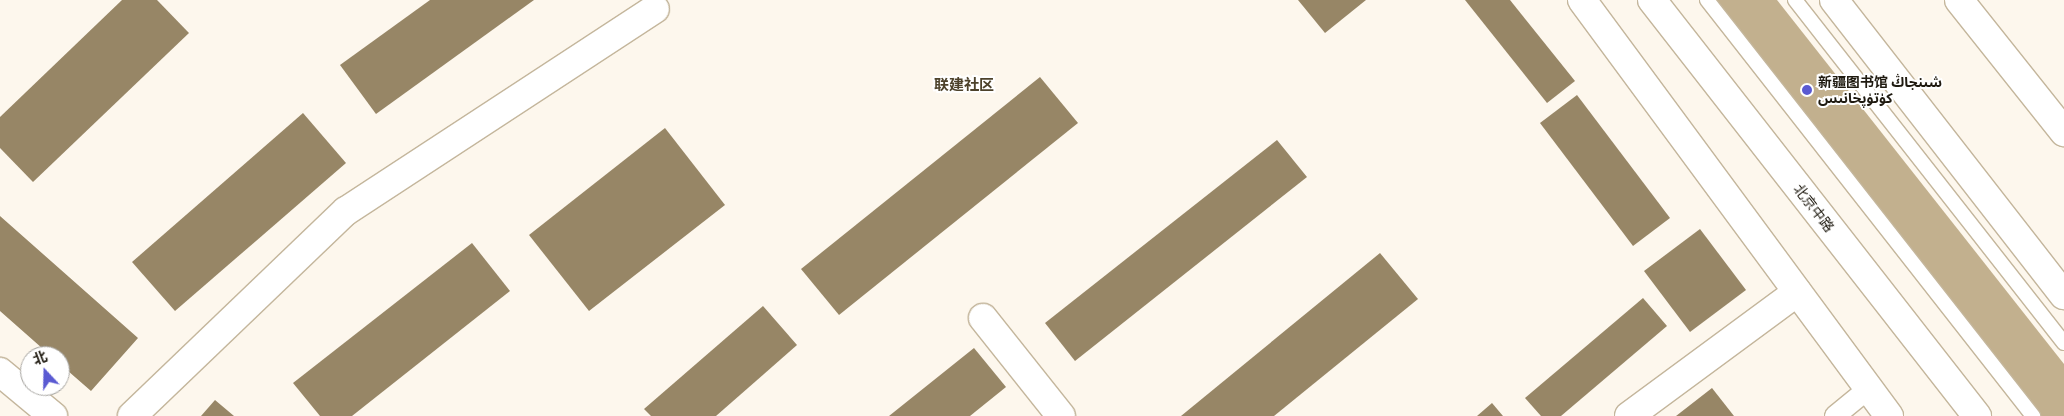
<!DOCTYPE html>
<meta charset="utf-8">
<style>
body{margin:0}
#map{position:relative;width:2064px;height:416px;overflow:hidden;background:#fdf7ed;font-family:"Roboto Condensed","Noto Sans Arabic","Noto Sans SC",sans-serif}
div>[style]{position:absolute}
[style*='--x']{left:calc(var(--x)*1px);top:calc(var(--y)*1px);width:calc(var(--w)*1px);rotate:calc(var(--a)*1deg)}
.forest>*{inset:0;background:#c2b08e}
.building>*{inset:0;background:#978666}
.roads{filter:drop-shadow(1px 0 #c4b69c) drop-shadow(-1px 0 #c4b69c) drop-shadow(0 1px #c4b69c) drop-shadow(0 -1px #c4b69c)}
.service>*{height:14px;margin:-7px;padding:0 7px;transform-origin:7px;border-radius:7px;background:#fff}
.pedestrian>*{height:20px;margin:-10px;padding:0 10px;transform-origin:10px;border-radius:10px;background:#fff}
.minor>*{height:28px;margin:-14px;padding:0 14px;transform-origin:14px;border-radius:14px;background:#fff}
.primary>*{height:28px;margin:-14px;padding:0 14px;transform-origin:14px;border-radius:14px;background:#fff}
.dots>*{width:14px;height:14px;translate:-50% -50%;box-sizing:border-box;border:2px solid #fff;border-radius:50%}
span{translate:-50% -50%;white-space:nowrap;text-align:center;line-height:1.15;-webkit-text-stroke:4px #fff;paint-order:stroke}
.poi-label{font-size:14px;color:#1f1a10;font-weight:700}
.left{translate:0 -50%;text-align:left}
.street-label{font-size:14px;color:#1f1a10}
.neighbourhood-label{font-size:15px;color:#4d422b;font-weight:700}
.north{position:absolute;left:20px;top:346px;width:50px;height:50px;box-sizing:border-box;background:#fff;border:1px solid #a5a39f;border-radius:50%;rotate:339deg;font-size:14px;font-weight:700;line-height:20px;text-align:center;color:#1f1a10}
.north::after{content:'';display:block;margin:auto;width:18px;height:22px;background:#5a5ad2;clip-path:polygon(50% 0,100% 100%,50% 72%,0 100%)}
</style>
<div id="map">
<div class="forest">
<div style="clip-path:polygon(1708px 0,1777px 0,2064px 364px,2064px 416px,2035px 416px)"></div>
</div>
<div class="building">
<div style="clip-path:polygon(122px 0,157px 0,189px 33px,33px 182px,0 148px,0 117px)"></div>
<div style="clip-path:polygon(430px 0,534px 0,376px 114px,340px 65px)"></div>
<div style="clip-path:polygon(1298px 0,1366px 0,1325px 33px)"></div>
<div style="clip-path:polygon(1465px 0,1510px 0,1575px 81px,1547px 103px)"></div>
<div style="clip-path:polygon(1040px 77px,1078px 123px,839px 315px,801px 269px)"></div>
<div style="clip-path:polygon(1577px 95px,1670px 218px,1633px 246px,1540px 123px)"></div>
<div style="clip-path:polygon(303px 113px,346px 163px,175px 311px,132px 262px)"></div>
<div style="clip-path:polygon(665px 128px,725px 205px,589px 311px,529px 235px)"></div>
<div style="clip-path:polygon(1277px 140px,1307px 177px,1075px 361px,1045px 323px)"></div>
<div style="clip-path:polygon(0 216px,138px 338px,91px 391px,60px 364px,60px 356px,51px 356px,0 311px)"></div>
<div style="clip-path:polygon(1700px 229px,1746px 290px,1690px 332px,1644px 271px)"></div>
<div style="clip-path:polygon(472px 243px,510px 291px,352px 416px,320px 416px,293px 383px)"></div>
<div style="clip-path:polygon(1380px 253px,1418px 299px,1274px 416px,1181px 416px)"></div>
<div style="clip-path:polygon(1643px 298px,1667px 326px,1561px 416px,1541px 416px,1525px 398px)"></div>
<div style="clip-path:polygon(763px 306px,797px 345px,716px 416px,651px 416px,644px 409px)"></div>
<div style="clip-path:polygon(974px 348px,1006px 387px,970px 416px,889px 416px)"></div>
<div style="clip-path:polygon(1712px 388px,1734px 416px,1676px 416px)"></div>
<div style="clip-path:polygon(215px 400px,234px 416px,201px 416px)"></div>
<div style="clip-path:polygon(1492px 403px,1503px 416px,1477px 416px)"></div>
</div>
<div class="roads">
<div class="service">
<div style="--x:1707;--y:0;--w:529;--a:51.92"></div>
<div style="--x:1795;--y:0;--w:436;--a:51.9"></div>
</div>
<div class="pedestrian">
<div style="--x:1835;--y:416;--w:43;--a:-39.3"></div>
</div>
<div class="minor">
<div style="--x:1582;--y:0;--w:517;--a:53.57"></div>
<div style="--x:1959;--y:0;--w:169;--a:51.5"></div>
<div style="--x:983;--y:318;--w:125;--a:51.5"></div>
<div style="--x:0;--y:372;--w:69;--a:39.7"></div>
<div style="--x:132;--y:416;--w:296;--a:-43.8"></div>
<div style="--x:346;--y:211;--w:369;--a:-33.2"></div>
<div style="--x:1629;--y:416;--w:209;--a:-36.4"></div>
</div>
<div class="primary">
<div style="--x:1652;--y:0;--w:528;--a:52"></div>
<div style="--x:1834;--y:0;--w:374;--a:52.1"></div>
</div>
</div>
<div class="dots">
<div style="left:1807px;top:90px;background:#5a5ad2"></div>
</div>
<div class="poi-label">
<span class="left" style="left:1818px;top:90px">新疆图书馆 شىنجاڭ<br>كۈتۈپخانىس</span>
</div>
<div class="street-label">
<span style="left:1814px;top:208px;rotate:52deg">北京中路</span>
</div>
<div class="neighbourhood-label">
<span style="left:964px;top:86px">联建社区</span>
</div>
<div class="north">北</div>
</div>
